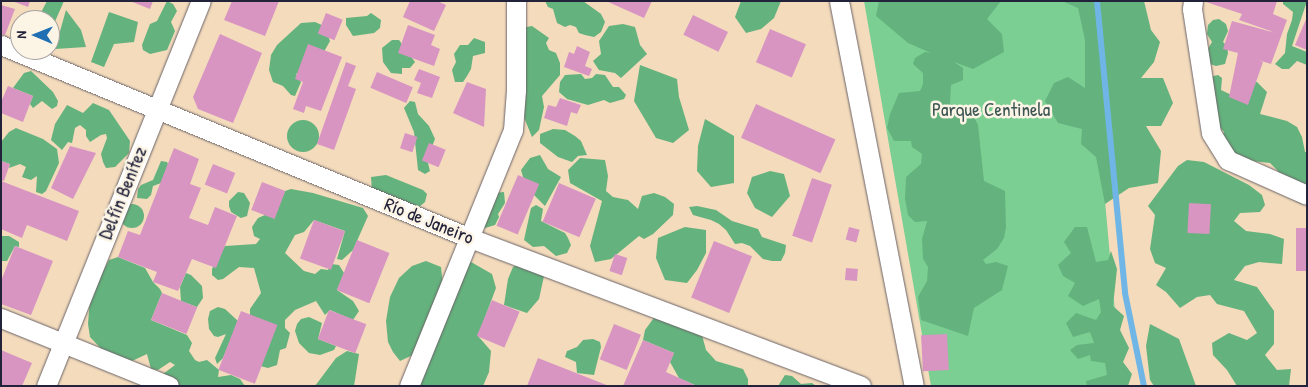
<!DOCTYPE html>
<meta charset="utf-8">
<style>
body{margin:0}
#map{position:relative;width:1308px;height:387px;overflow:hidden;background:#f3dbbc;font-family:"Patrick Hand",sans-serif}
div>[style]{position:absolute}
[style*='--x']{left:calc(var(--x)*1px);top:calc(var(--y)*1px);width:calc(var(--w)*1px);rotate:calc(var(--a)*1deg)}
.green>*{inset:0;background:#7bcf93}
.forest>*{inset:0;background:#64b27d}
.round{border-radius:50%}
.stream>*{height:6px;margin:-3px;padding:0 3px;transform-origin:3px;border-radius:3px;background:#6fb6e6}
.building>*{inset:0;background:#d895c2;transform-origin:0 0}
.roads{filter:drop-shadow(0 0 1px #6b6368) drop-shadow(0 0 1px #6b6368)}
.minor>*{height:19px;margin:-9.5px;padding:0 9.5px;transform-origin:9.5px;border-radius:9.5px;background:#fff}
span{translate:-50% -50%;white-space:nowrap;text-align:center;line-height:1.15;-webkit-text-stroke:5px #fcf5e5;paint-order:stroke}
.park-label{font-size:19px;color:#3d5655}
.street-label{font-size:19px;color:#22223b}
.frame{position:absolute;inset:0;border:2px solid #22223b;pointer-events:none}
.north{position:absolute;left:10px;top:10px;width:50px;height:50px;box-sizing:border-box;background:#fcf5e5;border:1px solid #a5a1a1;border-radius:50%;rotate:271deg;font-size:14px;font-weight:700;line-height:20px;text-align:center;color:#22223b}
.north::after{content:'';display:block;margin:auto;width:18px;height:22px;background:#1f6fb2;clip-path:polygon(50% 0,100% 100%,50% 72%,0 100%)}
</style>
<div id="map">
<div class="green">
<div style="clip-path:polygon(864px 1px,1087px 1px,1118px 345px,1126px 386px,931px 386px)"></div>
</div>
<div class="forest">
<div style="clip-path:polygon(47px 1px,64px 1px,50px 33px,50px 20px,37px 20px)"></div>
<div style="clip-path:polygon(167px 1px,173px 4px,177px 11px,171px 22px,175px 31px,167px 50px,150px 54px,143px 50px,142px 45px,150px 24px,157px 21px)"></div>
<div style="clip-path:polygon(545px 1px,583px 1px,601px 14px,605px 22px,601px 32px,594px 37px,585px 35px,579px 33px,576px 27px,570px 25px,565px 27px,557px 23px,553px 9px,548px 7px)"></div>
<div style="clip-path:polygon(741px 1px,781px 1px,774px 18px,761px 29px,746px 33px,735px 17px)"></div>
<div style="clip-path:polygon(879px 1px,1001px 1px,987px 19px,1002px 34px,1004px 52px,973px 69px,954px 62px,963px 68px,963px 80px,951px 85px,950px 104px,965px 107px,972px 113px,978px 125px,984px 181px,1005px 191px,1006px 227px,1004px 238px,997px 249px,983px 260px,986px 264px,996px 262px,1008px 266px,1002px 290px,974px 308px,968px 336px,921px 320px,918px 297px,927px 281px,928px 267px,923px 259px,922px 239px,927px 221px,915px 222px,908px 215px,905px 199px,906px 177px,921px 164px,922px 154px,912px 147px,911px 141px,894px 141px,887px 128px,890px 114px,899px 93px,920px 91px,923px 84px,923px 73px,913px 64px,915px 58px,925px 52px,931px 53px,908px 43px,876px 16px)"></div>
<div style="clip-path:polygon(1062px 1px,1144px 1px,1151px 30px,1160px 42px,1154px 62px,1141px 78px,1163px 78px,1173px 103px,1161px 126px,1146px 126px,1161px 151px,1158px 183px,1129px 188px,1105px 204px,1096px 157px,1081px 144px,1082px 129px,1058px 123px,1045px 101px,1054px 83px,1068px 77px,1085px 88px,1085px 40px,1078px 8px)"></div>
<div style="clip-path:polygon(1283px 1px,1307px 1px,1292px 46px,1307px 52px,1307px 65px,1297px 61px,1289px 69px,1282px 69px,1275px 64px,1285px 53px,1287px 34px,1292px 20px,1293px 12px,1283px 4px)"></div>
<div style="clip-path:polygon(66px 10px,81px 30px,86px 47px,55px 49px)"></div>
<div style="clip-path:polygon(109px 12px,138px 22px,134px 42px,114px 44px,104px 67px,91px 62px)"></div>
<div style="clip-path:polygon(371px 13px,381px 20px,380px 28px,374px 33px,353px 36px,346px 25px,346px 18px,367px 16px)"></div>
<div style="clip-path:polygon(1219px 19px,1226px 24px,1228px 31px,1223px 42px,1227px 46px,1228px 53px,1225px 64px,1216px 66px,1210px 64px,1205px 54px,1212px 42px,1207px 34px,1208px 25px,1213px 20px)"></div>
<div style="clip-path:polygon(315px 22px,324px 26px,330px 41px,321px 57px,296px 74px,301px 82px,295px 96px,291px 95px,283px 86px,273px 82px,269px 70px,271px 55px,277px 45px,301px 23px)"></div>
<div style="clip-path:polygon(623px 24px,635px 27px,640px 45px,647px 54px,621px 78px,615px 73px,599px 70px,593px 61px,601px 54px,599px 41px,609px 26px)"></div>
<div style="clip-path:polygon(532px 26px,549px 38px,546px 43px,549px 50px,556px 53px,560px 63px,560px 75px,542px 96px,544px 107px,539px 130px,532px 137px,521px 110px,525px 68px,521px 28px)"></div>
<div style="clip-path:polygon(474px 38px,485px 42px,485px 53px,473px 56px,471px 69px,467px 76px,463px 82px,455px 82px,452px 70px,456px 62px,454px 54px,460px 45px,468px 45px)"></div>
<div style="clip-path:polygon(392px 40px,399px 40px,415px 62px,410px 68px,402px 68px,402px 74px,391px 73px,383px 62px,382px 48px)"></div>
<div style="clip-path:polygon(640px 65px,677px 79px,679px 97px,689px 130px,673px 143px,656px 138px,634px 101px)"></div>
<div style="clip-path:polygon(31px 71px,53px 92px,58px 101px,57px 106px,52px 109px,42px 101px,33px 108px,30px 104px,33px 96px,13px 88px,24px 73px)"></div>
<div style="clip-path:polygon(581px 74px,585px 79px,592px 78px,596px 74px,605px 75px,613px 87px,619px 87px,626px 95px,624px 99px,610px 103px,604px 100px,588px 105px,567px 99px,559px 92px,560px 82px,565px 75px)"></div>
<div style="clip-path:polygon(1218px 75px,1222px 78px,1221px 90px,1244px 101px,1253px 82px,1257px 82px,1267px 92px,1260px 114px,1287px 121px,1297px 127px,1302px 137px,1305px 152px,1307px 152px,1307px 205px,1301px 204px,1281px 193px,1278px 171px,1270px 163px,1252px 161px,1218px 145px,1224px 132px,1216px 123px,1209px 77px)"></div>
<div style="clip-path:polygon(410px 101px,415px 102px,418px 114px,429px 126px,435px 139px,427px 159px,430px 171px,425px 174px,418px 170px,414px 132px,404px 108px)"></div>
<div style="clip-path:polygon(93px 103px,109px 110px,130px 141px,129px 153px,115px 167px,106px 168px,103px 162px,101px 154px,107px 138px,106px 134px,101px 135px,90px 142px,86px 136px,86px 130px,80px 125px,75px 128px,72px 143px,68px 142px,62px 150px,51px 140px,55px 124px,67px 105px,83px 113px)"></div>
<div style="clip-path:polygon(705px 119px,734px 136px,734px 183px,711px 187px,697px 171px,698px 146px)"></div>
<div class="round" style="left:287px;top:120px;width:32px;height:32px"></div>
<div style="clip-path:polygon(16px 128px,43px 139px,57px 149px,59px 163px,46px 191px,42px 194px,36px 192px,37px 176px,31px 180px,22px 177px,26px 167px,20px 164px,9px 168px,10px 164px,1px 161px,1px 142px,9px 132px)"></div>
<div style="clip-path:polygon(553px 129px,565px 130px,575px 136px,581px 141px,587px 155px,578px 156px,572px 162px,558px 157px,540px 143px,540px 134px)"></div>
<div style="clip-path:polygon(540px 155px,548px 169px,561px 177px,545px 206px,526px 187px,521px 170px,530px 158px)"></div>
<div style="clip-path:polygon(580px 158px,605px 160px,608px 176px,606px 191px,613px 197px,628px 200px,638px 209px,642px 196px,654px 193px,665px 197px,674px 204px,673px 215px,653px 234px,644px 239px,639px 236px,611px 259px,595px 262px,590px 246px,602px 201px,570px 183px,568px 170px)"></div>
<div style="clip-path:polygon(1187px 160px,1204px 162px,1249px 185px,1262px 195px,1265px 205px,1260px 212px,1240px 213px,1234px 221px,1246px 231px,1270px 234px,1284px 239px,1282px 264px,1259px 262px,1245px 266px,1234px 280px,1257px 287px,1274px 311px,1274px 344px,1265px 355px,1277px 370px,1291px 369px,1289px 386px,1237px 386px,1227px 370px,1213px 355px,1212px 343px,1229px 333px,1247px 340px,1257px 333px,1244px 311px,1217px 304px,1210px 295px,1197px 297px,1180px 308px,1166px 292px,1156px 285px,1166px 268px,1155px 263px,1150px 249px,1155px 215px,1148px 206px,1178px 166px)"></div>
<div style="clip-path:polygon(161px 161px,167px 162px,168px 164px,161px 183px,153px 186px,151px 195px,147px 199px,137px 198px,138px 189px,141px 185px,153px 180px)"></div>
<div style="clip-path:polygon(770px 171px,784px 174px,790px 196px,772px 217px,755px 208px,747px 193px,752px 177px)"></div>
<div style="clip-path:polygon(386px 175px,423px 190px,427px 194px,425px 202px,419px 207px,372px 191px,371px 177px)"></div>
<div style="clip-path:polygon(291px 189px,313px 193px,363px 208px,368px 216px,353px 250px,342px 260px,337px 259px,345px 231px,314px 220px,304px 232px,295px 235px,285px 253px,304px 271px,315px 274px,321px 269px,328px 270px,331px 264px,339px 265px,344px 273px,337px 290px,353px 301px,359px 311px,353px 320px,330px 310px,325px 315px,316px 301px,295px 310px,285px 320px,285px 328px,290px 333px,286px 348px,280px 350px,277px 365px,268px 368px,260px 366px,250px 315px,250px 309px,261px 293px,254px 268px,239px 267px,223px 279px,218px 280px,212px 275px,212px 269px,225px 246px,256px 244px,260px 239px,254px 236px,252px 227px,258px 218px,265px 215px,274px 218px,285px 191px)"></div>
<div style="clip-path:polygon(238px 192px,244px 193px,250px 203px,247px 216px,241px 218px,231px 212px,229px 206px,229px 201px)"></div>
<div style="clip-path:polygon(504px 192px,505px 203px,498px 214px,499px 217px,495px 225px,485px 228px,481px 226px,494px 193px)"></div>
<div class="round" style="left:120px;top:204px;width:24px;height:24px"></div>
<div style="clip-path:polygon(536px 205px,543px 209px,541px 221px,565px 233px,568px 238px,571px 245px,567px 253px,556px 256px,544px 246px,533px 247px,524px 240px,531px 208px)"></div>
<div style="clip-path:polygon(697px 206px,716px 210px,732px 221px,758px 229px,762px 237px,786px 245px,785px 253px,781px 261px,772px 261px,763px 259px,750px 246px,742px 243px,735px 244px,726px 230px,719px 224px,711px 220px,693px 215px,689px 207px)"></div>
<div style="clip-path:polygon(685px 227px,706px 230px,706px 253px,697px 270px,687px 283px,665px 280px,656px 258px,658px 238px)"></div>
<div style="clip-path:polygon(1075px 227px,1087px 227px,1096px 262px,1108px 260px,1111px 251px,1117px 269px,1113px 306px,1124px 316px,1120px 330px,1129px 348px,1123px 362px,1132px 374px,1128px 386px,1087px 386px,1086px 381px,1107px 375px,1105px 363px,1091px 361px,1090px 355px,1078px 359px,1070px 350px,1077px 345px,1094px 343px,1090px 332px,1073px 337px,1066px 323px,1076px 313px,1096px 320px,1101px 312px,1099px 299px,1083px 306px,1068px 296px,1075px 283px,1063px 276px,1058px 265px,1071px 253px,1064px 242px)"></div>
<div style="clip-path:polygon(2px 236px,9px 236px,19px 242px,19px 247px,15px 246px,7px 261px,1px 261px)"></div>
<div style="clip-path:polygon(118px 257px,145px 268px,153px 282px,160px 289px,162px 293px,151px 320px,187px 335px,192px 343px,189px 351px,195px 360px,199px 362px,207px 360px,219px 370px,218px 377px,231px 375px,240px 379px,245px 386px,154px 386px,163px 374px,175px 365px,170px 362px,158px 370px,151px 369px,147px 354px,132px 361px,120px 360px,109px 357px,90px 337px,88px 324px,90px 296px,109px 260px)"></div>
<div style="clip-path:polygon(528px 259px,538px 266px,544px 276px,539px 299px,527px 313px,504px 305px,508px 279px,513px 267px)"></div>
<div style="clip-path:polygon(426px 261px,441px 267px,443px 286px,415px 354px,400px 361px,393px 352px,388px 342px,386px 321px,390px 297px,399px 278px,412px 266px)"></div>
<div style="clip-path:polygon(471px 262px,492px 274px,496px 288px,478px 336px,491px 351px,489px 372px,483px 386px,417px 386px,456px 274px)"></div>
<div style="clip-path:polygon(186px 273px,191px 275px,202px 286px,203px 298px,197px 307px,181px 301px,180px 287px)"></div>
<div style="clip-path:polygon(218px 307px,225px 309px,238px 321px,223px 358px,217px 364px,215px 358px,226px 334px,218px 337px,214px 336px,209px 329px,208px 319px,210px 311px)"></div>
<div style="clip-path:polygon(656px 315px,682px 321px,686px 330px,702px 335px,706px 350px,716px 361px,743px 369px,748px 379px,748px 386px,697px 386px,679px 378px,670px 362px,674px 353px,643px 340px,645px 330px)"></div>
<div style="clip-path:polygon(309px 317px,322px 323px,318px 339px,336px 346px,334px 350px,320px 355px,309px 353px,299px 343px,295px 331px,297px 324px,301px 319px)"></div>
<div style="clip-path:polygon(1150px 324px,1179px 339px,1196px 386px,1154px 386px,1150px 380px,1146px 346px)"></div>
<div style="clip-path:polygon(593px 339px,600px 342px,601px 347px,594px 375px,577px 373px,576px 362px,565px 357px,567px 351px,577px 347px,583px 340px)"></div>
<div style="clip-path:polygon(347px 351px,359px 354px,354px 386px,315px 386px,336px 358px)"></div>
<div style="clip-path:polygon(785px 375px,792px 376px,801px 384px,812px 383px,816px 386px,778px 386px)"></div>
</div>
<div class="stream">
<div style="--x:1097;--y:1;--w:293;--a:84.5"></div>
<div style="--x:1125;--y:293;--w:95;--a:78.5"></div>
</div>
<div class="building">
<div style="clip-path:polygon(12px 1px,30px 1px,28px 7px)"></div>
<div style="clip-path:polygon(130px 1px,153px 1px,150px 9px)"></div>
<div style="clip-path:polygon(232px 1px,279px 1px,265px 36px,224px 20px)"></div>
<div style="clip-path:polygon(410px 1px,437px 1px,446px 5px,434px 31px,403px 17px)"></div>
<div style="clip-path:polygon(606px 1px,652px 1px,644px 18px)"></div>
<div style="clip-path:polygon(1203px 1px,1277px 1px,1273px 14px,1287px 20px,1271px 64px,1258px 60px,1263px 62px,1248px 105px,1229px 97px,1238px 53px,1223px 49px,1232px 21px,1276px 33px,1239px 20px,1242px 14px)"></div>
<div style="clip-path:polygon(1px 5px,15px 9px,5px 35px,1px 34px)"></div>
<div style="left:326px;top:13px;width:18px;height:22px;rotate:22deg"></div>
<div style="left:693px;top:15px;width:39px;height:22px;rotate:26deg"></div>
<div style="clip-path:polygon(1307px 17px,1307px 50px,1295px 45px)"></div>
<div style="clip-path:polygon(408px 25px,435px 35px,431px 45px,440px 49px,434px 66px,398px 53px)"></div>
<div style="left:770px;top:29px;width:39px;height:36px;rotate:23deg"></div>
<div style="clip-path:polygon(220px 34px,262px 53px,233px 123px,198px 109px,193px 97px)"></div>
<div style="clip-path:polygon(308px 44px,342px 57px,321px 111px,306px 106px,304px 113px,293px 109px,303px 82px,295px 79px)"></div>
<div style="clip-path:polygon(577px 46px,590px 52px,585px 66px,592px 69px,589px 76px,564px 67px,569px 52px,574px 54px)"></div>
<div style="clip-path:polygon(346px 62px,356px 66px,348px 86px,356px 89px,334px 150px,317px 144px)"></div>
<div style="clip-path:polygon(419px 69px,440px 77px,432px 98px,417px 93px,421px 83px,414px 80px)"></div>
<div style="left:377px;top:72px;width:39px;height:17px;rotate:23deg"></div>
<div style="clip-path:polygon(467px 82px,486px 89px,484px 127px,453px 113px)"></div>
<div style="clip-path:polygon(8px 86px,33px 96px,23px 122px,1px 113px,1px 102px)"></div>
<div style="clip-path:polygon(560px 98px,581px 105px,577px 114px,571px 112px,567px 126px,544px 118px,548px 105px,556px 107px)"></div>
<div style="left:756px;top:104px;width:87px;height:37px;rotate:24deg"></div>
<div style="left:405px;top:133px;width:13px;height:16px;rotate:18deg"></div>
<div style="left:429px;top:143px;width:18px;height:19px;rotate:22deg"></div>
<div style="clip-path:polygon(70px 146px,96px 153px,73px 199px,51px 188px)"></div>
<div style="clip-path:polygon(174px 148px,199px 159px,190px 184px,201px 188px,189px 218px,208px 225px,215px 207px,237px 216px,216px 268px,192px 259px,178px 291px,153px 282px,157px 272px,118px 257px,128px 231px,140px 235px)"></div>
<div style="clip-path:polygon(1px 161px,10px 164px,4px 181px,1px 180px)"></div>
<div style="left:213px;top:164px;width:24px;height:22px;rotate:22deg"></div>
<div style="left:518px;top:175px;width:23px;height:55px;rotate:23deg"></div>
<div style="left:812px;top:178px;width:21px;height:61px;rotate:19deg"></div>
<div style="clip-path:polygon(1px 181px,79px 211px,67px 241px,27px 225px,22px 238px,1px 229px)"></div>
<div style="left:262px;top:182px;width:25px;height:30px;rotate:21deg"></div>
<div style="left:559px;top:183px;width:40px;height:42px;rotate:23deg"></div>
<div style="left:1189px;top:203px;width:22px;height:30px;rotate:3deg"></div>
<div style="left:314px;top:220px;width:33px;height:41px;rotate:20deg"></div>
<div style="left:849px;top:227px;width:11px;height:13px;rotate:15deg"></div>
<div style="left:1296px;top:228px;width:11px;height:43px"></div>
<div style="left:357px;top:240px;width:35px;height:54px;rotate:22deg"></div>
<div style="left:714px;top:241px;width:41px;height:61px;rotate:22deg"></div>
<div style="clip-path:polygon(15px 246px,53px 261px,31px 315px,1px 304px,1px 281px)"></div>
<div style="left:615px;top:254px;width:13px;height:18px;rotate:18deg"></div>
<div style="left:846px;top:268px;width:12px;height:12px;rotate:5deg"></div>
<div style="left:162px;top:293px;width:38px;height:29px;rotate:22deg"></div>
<div style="left:492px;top:300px;width:30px;height:39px;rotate:23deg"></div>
<div style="left:329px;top:310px;width:40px;height:31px;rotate:21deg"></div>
<div style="left:241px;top:311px;width:39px;height:63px;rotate:21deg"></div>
<div style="left:614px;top:324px;width:29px;height:38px;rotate:22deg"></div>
<div style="left:947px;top:334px;width:36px;height:26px;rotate:87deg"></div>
<div style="clip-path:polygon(643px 340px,674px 353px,666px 372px,697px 386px,623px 386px)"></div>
<div style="clip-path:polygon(1px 350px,32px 363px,22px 386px,1px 386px)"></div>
<div style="clip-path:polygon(538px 358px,609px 386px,527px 386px)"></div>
</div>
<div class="roads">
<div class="minor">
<div style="--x:839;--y:1;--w:392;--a:79"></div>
<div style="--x:1193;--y:1;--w:8;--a:97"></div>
<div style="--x:1192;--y:9;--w:125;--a:81.3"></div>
<div style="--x:1211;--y:133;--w:32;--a:58"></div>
<div style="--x:1228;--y:160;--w:86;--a:23.9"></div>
<div style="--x:1;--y:45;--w:507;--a:22.37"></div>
<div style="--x:470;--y:238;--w:418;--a:20.7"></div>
<div style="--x:1;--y:318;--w:181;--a:22"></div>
<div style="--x:46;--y:386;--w:415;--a:-68.1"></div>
<div style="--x:409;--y:386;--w:276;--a:-67.9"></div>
<div style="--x:513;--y:130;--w:40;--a:-85.7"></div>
<div style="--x:516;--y:90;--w:89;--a:-90"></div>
</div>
</div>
<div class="park-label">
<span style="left:991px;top:110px">Parque Centinela</span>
</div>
<div class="street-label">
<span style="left:123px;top:193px;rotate:-68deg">Delfín Benítez</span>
<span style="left:429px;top:221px;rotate:22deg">Río de Janeiro</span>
</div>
<div class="frame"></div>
<div class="north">N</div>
</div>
